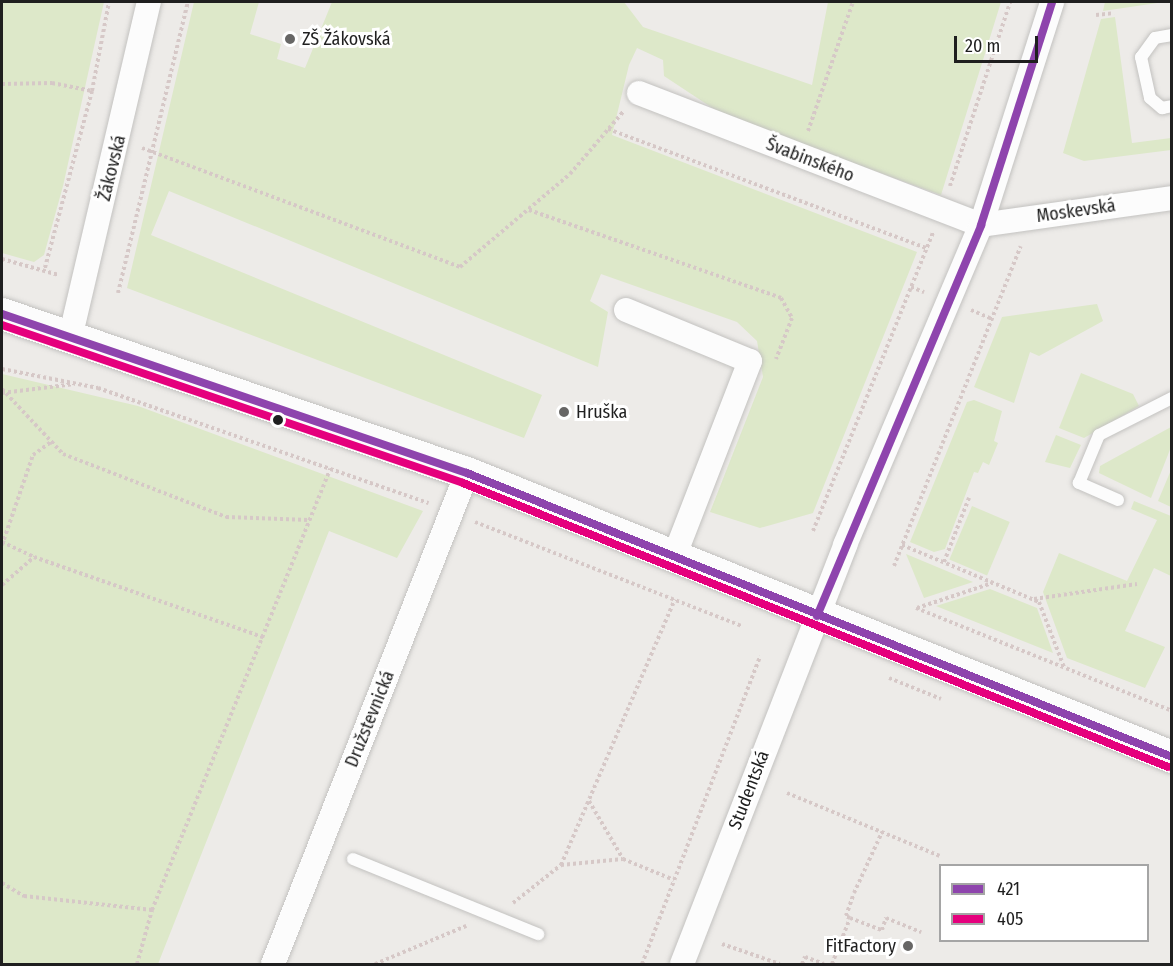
<!DOCTYPE html>
<meta charset="utf-8">
<style>
body{margin:0}
#map{position:relative;width:1173px;height:966px;overflow:hidden;background:#edebe8;font-family:"Fira Sans Condensed",sans-serif}
div>[style]{position:absolute}
[style*='--x']{left:calc(var(--x)*1px);top:calc(var(--y)*1px);width:calc(var(--w)*1px);rotate:calc(var(--a)*1deg)}
.grass>*{inset:0;background:#dde8c9;transform-origin:0 0}
.path>*{height:4px;margin-top:-2px;transform-origin:0;background:repeating-linear-gradient(90deg,#d6c8c7 0 3px,transparent 0 6px)}
.roads{filter:drop-shadow(0 0 2px #c3c2c0) drop-shadow(0 0 2px #c3c2c0)}
.service>*{height:12px;margin:-6px;padding:0 6px;transform-origin:6px;border-radius:6px;background:#fcfcfc}
.minor>*{height:24px;margin:-12px;padding:0 12px;transform-origin:12px;border-radius:12px;background:#fcfcfc}
.tertiary>*{height:32px;margin:-16px;padding:0 16px;transform-origin:16px;border-radius:16px;background:#fcfcfc}
.bus-1>*{height:8px;margin:-4px;padding:0 4px;transform-origin:4px;border-radius:4px;background:#8e44ad}
.bus-2>*{height:8px;margin:-4px;padding:0 4px;transform-origin:4px;border-radius:4px;background:#e5007d}
.dots>*{width:16px;height:16px;translate:-50% -50%;box-sizing:border-box;border:3px solid #fff;border-radius:50%}
span{translate:-50% -50%;white-space:nowrap;text-align:center;line-height:1.15;-webkit-text-stroke:6px #fff;paint-order:stroke}
.poi-label{font-size:18px;color:#1f1f1f}
.left{translate:0 -50%;text-align:left}
.right{translate:-100% -50%;text-align:right}
.street-label{font-size:18px;color:#1f1f1f}
.frame{position:absolute;inset:0;border:3px solid #1f1f1f;pointer-events:none}
.legend{position:absolute;left:939px;top:864px;width:210px;height:78px;box-sizing:border-box;background:#fff;border:2px solid #a5a5a5;margin:0;padding:8px 10px;list-style:none;font-size:18px;color:#1f1f1f}
.legend li{display:flex;align-items:center;gap:12px;height:30px}
.legend b{width:30px;border:2px solid #a5a5a5}
.scale{position:absolute;left:954px;top:36px;width:84px;height:27px;box-sizing:border-box;border:3px solid #1f1f1f;border-top:0;padding-left:8px;font-size:18px;line-height:21px;white-space:nowrap;color:#1f1f1f;-webkit-text-stroke:4px #fff;paint-order:stroke}
</style>
<div id="map">
<div class="grass">
<div style="clip-path:polygon(2px 2px,104px 2px,63px 186px,44px 255px,34px 262px,2px 253px)"></div>
<div style="clip-path:polygon(194px 2px,259px 2px,250px 34px,281px 44px,277px 59px,305px 68px,332px 2px,624px 2px,643px 27px,812px 85px,828px 2px,1001px 2px,941px 195px,726px 117px,664px 76px,663px 60px,637px 48px,629px 65px,612px 135px,917px 252px,813px 513px,760px 528px,710px 512px,763px 377px,757px 341px,737px 322px,601px 274px,590px 301px,608px 312px,598px 367px,169px 191px,151px 235px,542px 395px,524px 438px,127px 288px)"></div>
<div style="clip-path:polygon(1105px 2px,1164px 2px,1103px 11px)"></div>
<div style="clip-path:polygon(1115px 17px,1132px 143px,1171px 138px,1171px 150px,1084px 161px,1063px 153px,1101px 19px)"></div>
<div style="clip-path:polygon(1097px 304px,1103px 321px,1039px 356px,1030px 352px,1014px 403px,974px 387px,1002px 317px)"></div>
<div style="clip-path:polygon(1081px 373px,1133px 394px,1139px 406px,1084px 438px,1059px 428px)"></div>
<div style="clip-path:polygon(2px 374px,138px 406px,423px 511px,397px 558px,329px 531px,158px 964px,2px 964px)"></div>
<div style="clip-path:polygon(974px 400px,1002px 411px,994px 441px,998px 443px,989px 465px,983px 462px,978px 473px,974px 472px,945px 549px,934px 552px,910px 542px,967px 402px)"></div>
<div style="clip-path:polygon(1171px 427px,1171px 447px,1151px 498px,1099px 473px,1100px 466px)"></div>
<div style="clip-path:polygon(1056px 435px,1081px 445px,1070px 468px,1045px 462px)"></div>
<div style="clip-path:polygon(1171px 470px,1171px 507px,1158px 501px)"></div>
<div style="clip-path:polygon(1134px 501px,1171px 516px,1171px 576px,1154px 568px,1125px 631px,1165px 647px,1145px 688px,1067px 658px,1043px 592px,1059px 553px,1127px 581px,1157px 520px,1131px 509px)"></div>
<div style="left:972px;top:506px;width:41px;height:58px;rotate:23deg"></div>
<div style="clip-path:polygon(906px 554px,973px 582px,924px 598px)"></div>
<div style="clip-path:polygon(990px 589px,1037px 608px,1053px 653px,936px 606px)"></div>
</div>
<div class="path">
<div style="--x:1096;--y:15;--w:18;--a:-6"></div>
<div style="--x:2;--y:84;--w:50;--a:-1.1"></div>
<div style="--x:52;--y:83;--w:41;--a:11.3"></div>
<div style="--x:92;--y:91;--w:186;--a:104.9"></div>
<div style="--x:92;--y:91;--w:91;--a:-79.2"></div>
<div style="--x:608;--y:129;--w:340;--a:20.5"></div>
<div style="--x:808;--y:131;--w:137;--a:-70.8"></div>
<div style="--x:142;--y:148;--w:340;--a:20.5"></div>
<div style="--x:460;--y:267;--w:144;--a:-40.2"></div>
<div style="--x:570;--y:174;--w:82;--a:-49.5"></div>
<div style="--x:950;--y:186;--w:194;--a:-71.9"></div>
<div style="--x:529;--y:210;--w:267;--a:19.2"></div>
<div style="--x:781;--y:298;--w:23;--a:61"></div>
<div style="--x:792;--y:318;--w:44;--a:111.3"></div>
<div style="--x:2;--y:259;--w:59;--a:15.7"></div>
<div style="--x:911;--y:287;--w:14;--a:21"></div>
<div style="--x:118;--y:293;--w:299;--a:-76.5"></div>
<div style="--x:971;--y:310;--w:23;--a:23"></div>
<div style="--x:2;--y:369;--w:98;--a:11.2"></div>
<div style="--x:98;--y:388;--w:350;--a:19.2"></div>
<div style="--x:2;--y:389;--w:89;--a:46.8"></div>
<div style="--x:63;--y:454;--w:175;--a:21.1"></div>
<div style="--x:226;--y:517;--w:83;--a:2.1"></div>
<div style="--x:2;--y:393;--w:73;--a:-7.1"></div>
<div style="--x:475;--y:522;--w:287;--a:21.3"></div>
<div style="--x:813;--y:531;--w:322;--a:-68.1"></div>
<div style="--x:2;--y:542;--w:35;--a:25"></div>
<div style="--x:2;--y:545;--w:95;--a:-71"></div>
<div style="--x:33;--y:455;--w:22;--a:-36"></div>
<div style="--x:902;--y:545;--w:148;--a:22.6"></div>
<div style="--x:1039;--y:602;--w:70;--a:69"></div>
<div style="--x:944;--y:562;--w:69;--a:-68.7"></div>
<div style="--x:894;--y:566;--w:344;--a:-68.4"></div>
<div style="--x:2;--y:585;--w:43;--a:-41.2"></div>
<div style="--x:34;--y:557;--w:243;--a:19.3"></div>
<div style="--x:1034;--y:599;--w:104;--a:-8.3"></div>
<div style="--x:916;--y:608;--w:276;--a:21.9"></div>
<div style="--x:917;--y:608;--w:79;--a:-18.4"></div>
<div style="--x:889;--y:678;--w:56;--a:22"></div>
<div style="--x:787;--y:793;--w:165;--a:22.4"></div>
<div style="--x:589;--y:801;--w:67;--a:59.6"></div>
<div style="--x:623;--y:859;--w:55;--a:22.4"></div>
<div style="--x:561;--y:865;--w:62;--a:-5.5"></div>
<div style="--x:2;--y:883;--w:26;--a:31"></div>
<div style="--x:24;--y:896;--w:129;--a:6.2"></div>
<div style="--x:513;--y:903;--w:61;--a:-38.4"></div>
<div style="--x:561;--y:865;--w:289;--a:-66.8"></div>
<div style="--x:850;--y:918;--w:4;--a:-153"></div>
<div style="--x:846;--y:916;--w:24;--a:-71"></div>
<div style="--x:854;--y:893;--w:67;--a:-65.3"></div>
<div style="--x:722;--y:944;--w:61;--a:19"></div>
<div style="--x:137;--y:964;--w:56;--a:-74.5"></div>
<div style="--x:152;--y:910;--w:476;--a:-68"></div>
<div style="--x:375;--y:964;--w:99;--a:-22.7"></div>
<div style="--x:642;--y:964;--w:330;--a:-69"></div>
<div style="--x:802;--y:964;--w:8;--a:-67"></div>
<div style="--x:805;--y:957;--w:20;--a:20"></div>
<div style="--x:832;--y:964;--w:49;--a:-68.6"></div>
<div style="--x:850;--y:918;--w:34;--a:21"></div>
<div style="--x:882;--y:930;--w:13;--a:-72"></div>
<div style="--x:886;--y:918;--w:38;--a:22"></div>
</div>
<div class="roads">
<div class="service">
<div style="--x:1172;--y:35;--w:17;--a:170"></div>
<div style="--x:1155;--y:38;--w:24;--a:126"></div>
<div style="--x:1141;--y:57;--w:42;--a:77.6"></div>
<div style="--x:1150;--y:98;--w:16;--a:40"></div>
<div style="--x:1162;--y:108;--w:10;--a:-11"></div>
<div style="--x:1118;--y:500;--w:43;--a:-156.4"></div>
<div style="--x:1079;--y:483;--w:52;--a:-67.4"></div>
<div style="--x:1099;--y:435;--w:82;--a:-26.9"></div>
<div style="--x:353;--y:859;--w:200;--a:22.1"></div>
</div>
<div class="minor">
<div style="--x:639;--y:93;--w:367;--a:21.1"></div>
<div style="--x:981;--y:225;--w:193;--a:-8"></div>
<div style="--x:626;--y:310;--w:134;--a:22.4"></div>
<div style="--x:750;--y:361;--w:210;--a:111.2"></div>
<div style="--x:71;--y:334;--w:341;--a:-76.8"></div>
<div style="--x:273;--y:964;--w:528;--a:-68.44"></div>
<div style="--x:682;--y:964;--w:450;--a:-68.7"></div>
<div style="--x:845;--y:545;--w:348;--a:-67"></div>
<div style="--x:981;--y:225;--w:234;--a:-72.3"></div>
</div>
<div class="tertiary">
<div style="--x:2;--y:314;--w:491;--a:18.9"></div>
<div style="--x:467;--y:473;--w:760;--a:21.94"></div>
</div>
</div>
<div class="bus-1">
<div style="--x:2;--y:314;--w:491;--a:18.9"></div>
<div style="--x:467;--y:473;--w:760;--a:21.94"></div>
<div style="--x:817;--y:616;--w:424;--a:-67.2"></div>
<div style="--x:981;--y:225;--w:234;--a:-72.3"></div>
</div>
<div class="bus-2">
<div style="--x:2;--y:325;--w:487;--a:18.9"></div>
<div style="--x:463;--y:483;--w:760;--a:21.94"></div>
</div>
<div class="dots">
<div style="left:290px;top:39px;background:#676665"></div>
<div style="left:564px;top:412px;background:#676665"></div>
<div style="left:278px;top:420px;background:#1f1f1f"></div>
<div style="left:908px;top:946px;background:#676665"></div>
</div>
<div class="poi-label">
<span class="left" style="left:302px;top:39px">ZŠ Žákovská</span>
<span class="left" style="left:576px;top:412px">Hruška</span>
<span class="right" style="left:896px;top:946px">FitFactory</span>
</div>
<div class="street-label">
<span style="left:810px;top:160px;rotate:21deg">Švabinského</span>
<span style="left:112px;top:168px;rotate:-76deg">Žákovská</span>
<span style="left:1076px;top:211px;rotate:-8deg">Moskevská</span>
<span style="left:370px;top:719px;rotate:-68deg">Družstevnická</span>
<span style="left:749px;top:790px;rotate:-69deg">Studentská</span>
</div>
<div class="frame"></div>
<ul class="legend">
<li><b style="height:8px;background:#8e44ad"></b>421</li>
<li><b style="height:8px;background:#e5007d"></b>405</li>
</ul>
<div class="scale">20 m</div>
</div>
